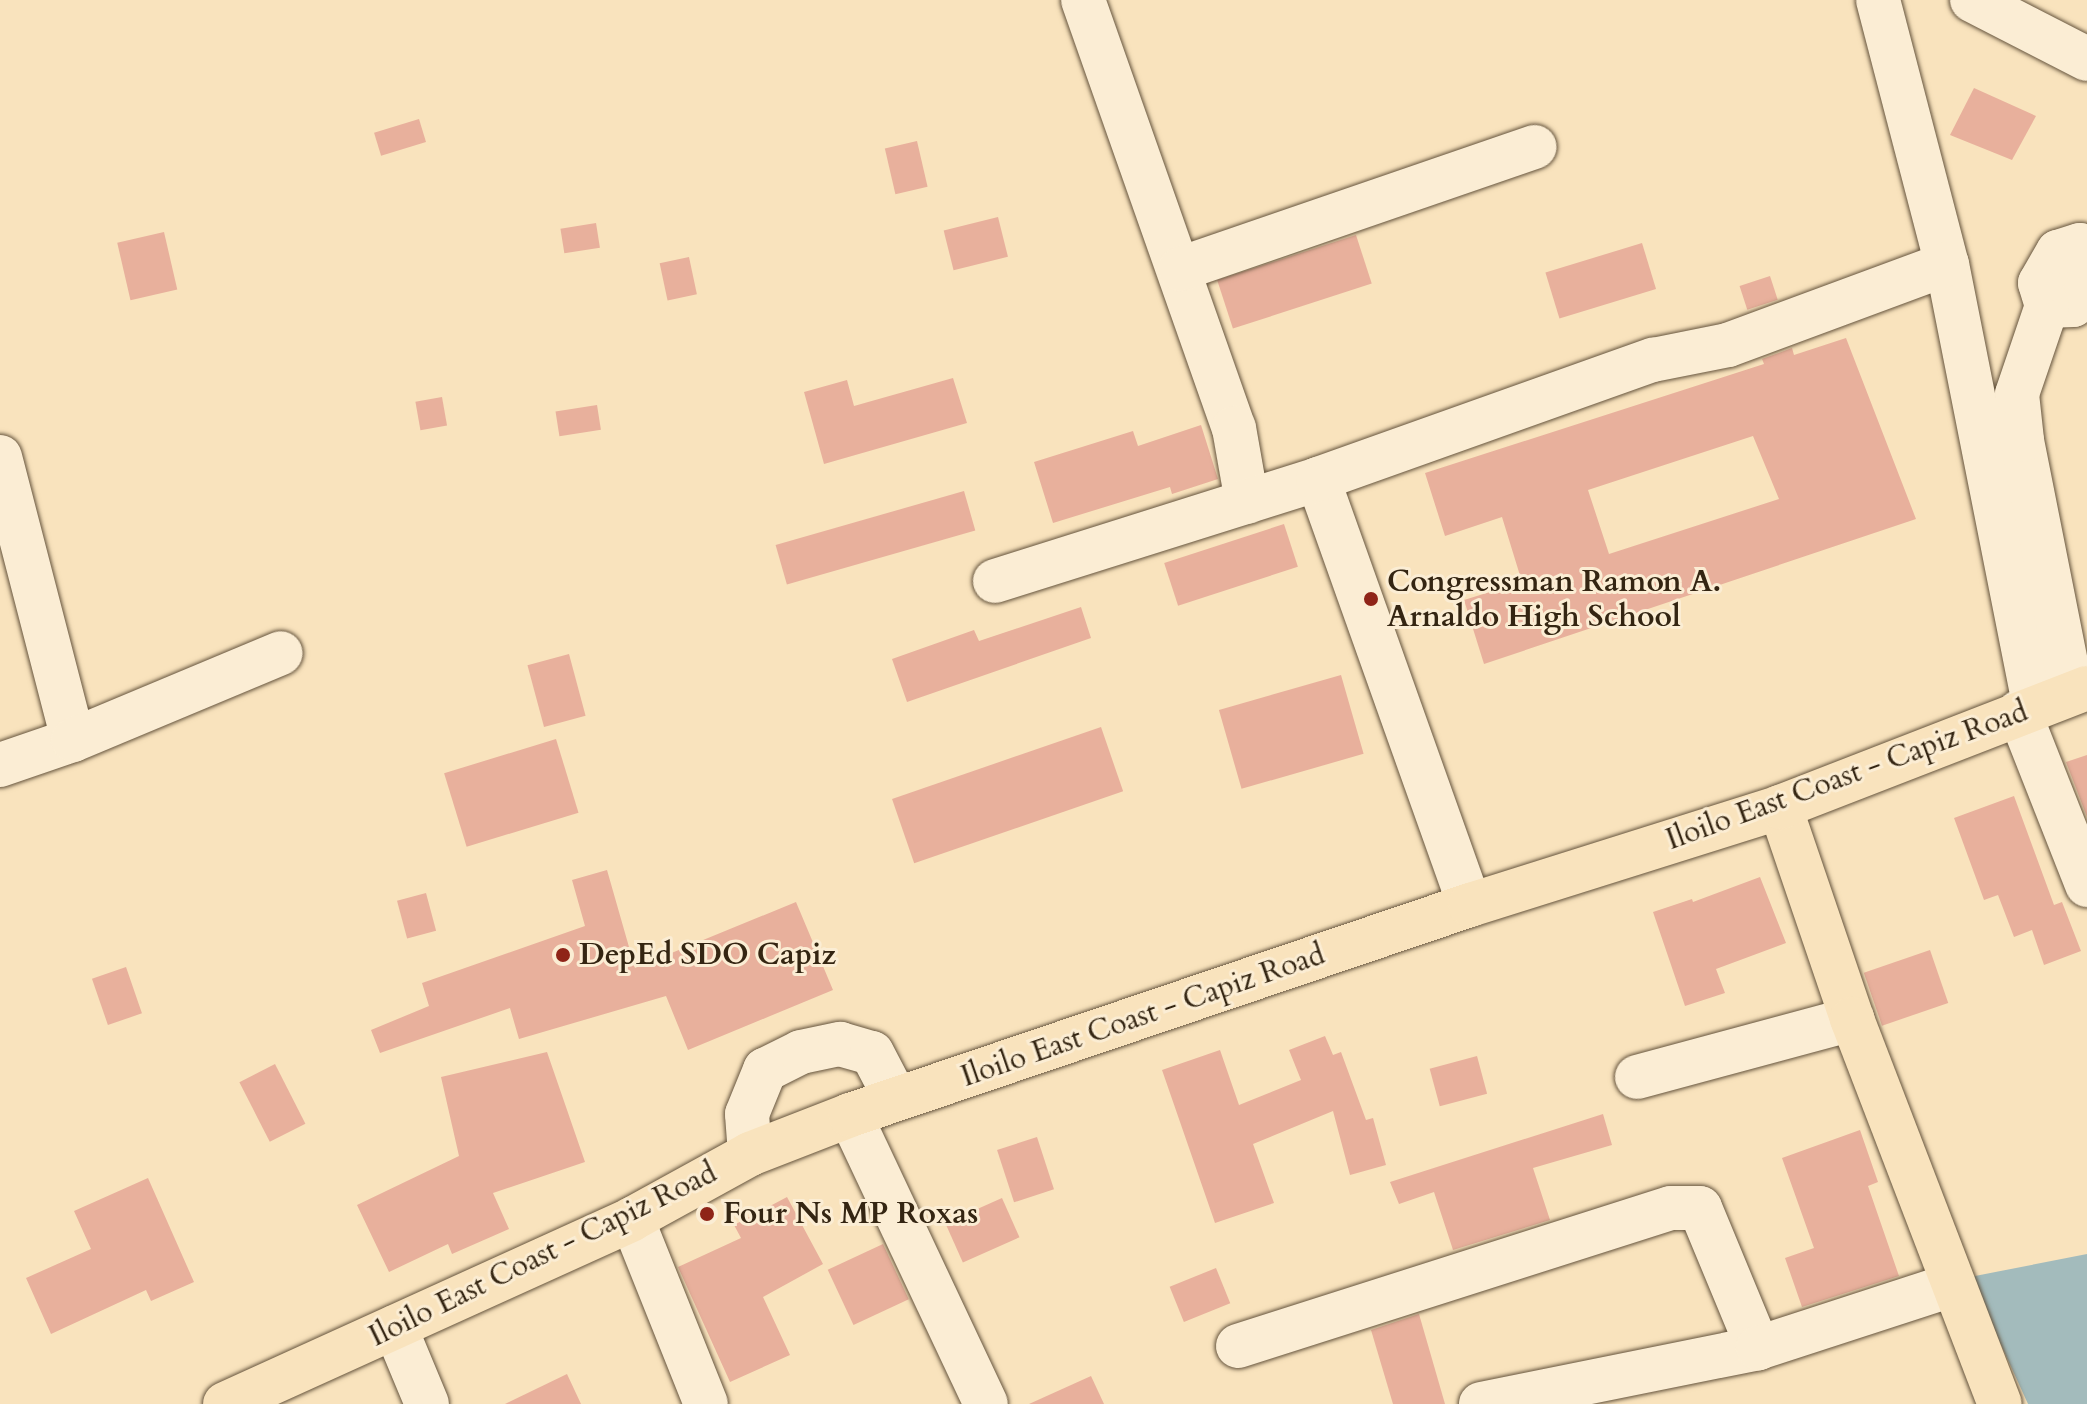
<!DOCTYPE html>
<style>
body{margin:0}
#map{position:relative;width:2087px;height:1404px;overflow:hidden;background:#f9e3bd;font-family:Cardo,serif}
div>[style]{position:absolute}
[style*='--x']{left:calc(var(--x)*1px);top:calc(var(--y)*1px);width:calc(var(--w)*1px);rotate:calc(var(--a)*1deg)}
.water>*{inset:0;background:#a3bbbc}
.building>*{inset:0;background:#e8b09c;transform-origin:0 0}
.roads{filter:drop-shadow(0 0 2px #65543d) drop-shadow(0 0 2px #65543d)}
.minor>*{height:44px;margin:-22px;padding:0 22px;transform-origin:22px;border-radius:22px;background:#fbedd4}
.major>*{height:44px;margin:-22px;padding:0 22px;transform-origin:22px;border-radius:22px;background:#f9e3bd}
.dots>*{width:22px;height:22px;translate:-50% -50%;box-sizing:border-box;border:4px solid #fbedd4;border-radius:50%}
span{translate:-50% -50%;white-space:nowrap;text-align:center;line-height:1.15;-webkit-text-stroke:6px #fbedd4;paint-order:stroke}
.poi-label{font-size:30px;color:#342512;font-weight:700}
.left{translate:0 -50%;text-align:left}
.street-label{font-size:30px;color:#342512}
</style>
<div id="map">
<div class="water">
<div style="clip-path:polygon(2087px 1254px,2087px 1404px,2028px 1404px,1970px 1277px)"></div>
</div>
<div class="building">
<div style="clip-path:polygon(1974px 88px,2036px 116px,2012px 160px,1950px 135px)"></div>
<div style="left:419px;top:119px;width:24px;height:47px;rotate:73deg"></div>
<div style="left:917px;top:141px;width:47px;height:33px;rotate:77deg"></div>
<div style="left:998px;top:217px;width:41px;height:56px;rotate:76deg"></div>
<div style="left:596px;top:223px;width:25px;height:36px;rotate:81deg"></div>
<div style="left:164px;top:232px;width:59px;height:48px;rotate:77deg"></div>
<div style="left:1356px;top:235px;width:51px;height:146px;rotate:72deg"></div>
<div style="left:1642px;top:243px;width:48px;height:101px;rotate:73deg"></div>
<div style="left:689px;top:257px;width:38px;height:30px;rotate:78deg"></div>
<div style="left:1770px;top:276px;width:25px;height:32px;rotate:72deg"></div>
<div style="clip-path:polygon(evenodd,1846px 338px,1916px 519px,1484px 664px,1464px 600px,1522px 582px,1502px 517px,1445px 536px,1425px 473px,1764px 364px,1762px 359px,1792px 348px,1794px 355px,1846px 338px,1753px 436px,1779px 499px,1609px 554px,1588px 490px,1753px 436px)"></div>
<div style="clip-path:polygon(953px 378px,967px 423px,824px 464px,804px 392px,847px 380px,854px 406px)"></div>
<div style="left:442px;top:397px;width:29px;height:27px;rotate:80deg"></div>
<div style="left:597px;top:405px;width:25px;height:42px;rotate:81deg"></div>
<div style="clip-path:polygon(1201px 425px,1218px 479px,1172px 494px,1170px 487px,1053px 523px,1034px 462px,1133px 431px,1138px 446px)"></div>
<div style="left:964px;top:491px;width:41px;height:196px;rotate:74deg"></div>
<div style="left:1284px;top:524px;width:45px;height:126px;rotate:72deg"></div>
<div style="clip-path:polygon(1081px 607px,1091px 638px,907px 702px,892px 659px,974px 630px,979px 641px)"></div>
<div style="left:569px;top:654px;width:64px;height:43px;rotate:75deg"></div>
<div style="left:1341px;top:675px;width:82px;height:127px;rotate:74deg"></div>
<div style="left:1101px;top:727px;width:68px;height:221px;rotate:71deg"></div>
<div style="left:556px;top:739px;width:77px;height:117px;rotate:73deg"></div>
<div style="clip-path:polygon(2087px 755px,2087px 817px,2066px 762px)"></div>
<div style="clip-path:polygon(2014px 796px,2054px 905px,2062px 902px,2081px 951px,2044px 965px,2032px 930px,2014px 937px,1998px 895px,1984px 900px,1954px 818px)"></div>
<div style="clip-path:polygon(607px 870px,635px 968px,796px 902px,833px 990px,688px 1050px,666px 996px,519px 1039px,510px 1008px,380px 1053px,371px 1030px,429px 1006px,422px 983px,585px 926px,572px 880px)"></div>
<div style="clip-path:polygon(1760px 877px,1786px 943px,1716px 969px,1725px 993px,1685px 1006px,1653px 912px,1692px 899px,1693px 902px)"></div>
<div style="left:426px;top:893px;width:39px;height:30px;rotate:75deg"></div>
<div style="left:1930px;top:950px;width:56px;height:70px;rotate:71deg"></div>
<div style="left:126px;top:967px;width:49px;height:36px;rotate:71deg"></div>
<div style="clip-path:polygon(1325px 1036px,1333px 1055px,1341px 1052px,1366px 1120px,1373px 1118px,1386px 1165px,1350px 1175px,1333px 1111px,1253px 1144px,1274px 1203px,1215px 1223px,1162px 1070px,1220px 1050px,1239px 1105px,1301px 1080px,1289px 1050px)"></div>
<div style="clip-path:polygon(547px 1052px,585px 1162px,493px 1193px,509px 1229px,452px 1254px,448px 1244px,389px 1272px,357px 1205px,459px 1156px,441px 1077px)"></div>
<div style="left:1477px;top:1056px;width:39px;height:49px;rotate:75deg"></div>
<div style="left:275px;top:1064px;width:67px;height:40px;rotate:63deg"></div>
<div style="clip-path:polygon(1603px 1114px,1612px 1145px,1533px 1168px,1550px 1220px,1453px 1250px,1434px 1192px,1399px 1204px,1390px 1182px)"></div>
<div style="clip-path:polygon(1860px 1130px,1878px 1182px,1868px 1186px,1899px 1276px,1802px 1307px,1785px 1258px,1814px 1248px,1782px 1158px)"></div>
<div style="left:1037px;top:1137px;width:55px;height:42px;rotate:72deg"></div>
<div style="clip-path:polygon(148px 1178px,194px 1282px,151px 1301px,146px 1290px,51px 1334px,26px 1278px,91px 1249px,74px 1211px)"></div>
<div style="clip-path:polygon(787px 1197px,823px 1264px,763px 1297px,790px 1355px,730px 1382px,678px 1267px,741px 1238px,734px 1225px)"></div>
<div style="left:1002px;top:1198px;width:43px;height:62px;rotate:66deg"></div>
<div style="left:883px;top:1244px;width:61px;height:61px;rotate:65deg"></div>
<div style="left:1216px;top:1268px;width:38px;height:50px;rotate:68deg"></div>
<div style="clip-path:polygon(1419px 1314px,1445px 1404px,1393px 1404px,1371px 1330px)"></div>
<div style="clip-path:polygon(567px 1374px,581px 1404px,505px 1404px)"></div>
<div style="clip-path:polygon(1091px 1376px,1104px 1404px,1029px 1404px)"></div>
</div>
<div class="roads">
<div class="minor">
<div style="--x:1083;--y:0;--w:454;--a:70.6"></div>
<div style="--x:1234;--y:428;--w:75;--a:80"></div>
<div style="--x:1878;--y:0;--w:273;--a:75.4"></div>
<div style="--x:1947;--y:264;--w:452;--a:78.8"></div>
<div style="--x:1972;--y:0;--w:129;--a:27.2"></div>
<div style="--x:1180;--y:269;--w:375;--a:-19"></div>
<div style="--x:2047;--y:306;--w:26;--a:-2"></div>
<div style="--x:2073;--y:305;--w:33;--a:-65"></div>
<div style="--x:0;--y:457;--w:292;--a:75.5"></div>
<div style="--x:1318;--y:479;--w:452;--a:70.4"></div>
<div style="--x:995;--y:581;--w:339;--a:-17.5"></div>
<div style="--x:1318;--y:479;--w:356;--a:-19.6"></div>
<div style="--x:1653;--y:360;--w:76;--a:-11.3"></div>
<div style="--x:1728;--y:345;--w:233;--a:-20.3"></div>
<div style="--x:2072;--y:693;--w:258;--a:-101.2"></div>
<div style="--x:2022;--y:440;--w:46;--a:-96.2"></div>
<div style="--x:2017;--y:394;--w:93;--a:-71.2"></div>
<div style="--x:2047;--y:306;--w:24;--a:-107"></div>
<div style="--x:2040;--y:283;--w:36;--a:-60"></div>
<div style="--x:2058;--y:252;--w:23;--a:-18"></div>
<div style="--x:2080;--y:245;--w:14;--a:60"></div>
<div style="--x:2019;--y:712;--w:186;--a:68.5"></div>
<div style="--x:0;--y:765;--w:77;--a:-18.9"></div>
<div style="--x:73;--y:740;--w:225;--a:-22.7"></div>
<div style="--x:1637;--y:1077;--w:223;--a:-15.1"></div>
<div style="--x:850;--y:1115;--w:319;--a:64.8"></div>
<div style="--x:750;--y:1154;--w:40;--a:-94.3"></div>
<div style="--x:747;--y:1114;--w:48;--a:-67.8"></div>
<div style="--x:765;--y:1070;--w:40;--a:-26.6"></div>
<div style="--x:801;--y:1052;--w:40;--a:-12"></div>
<div style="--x:840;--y:1044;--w:33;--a:16"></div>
<div style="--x:872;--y:1053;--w:52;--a:62.4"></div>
<div style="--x:632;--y:1219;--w:199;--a:68.2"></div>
<div style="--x:395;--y:1327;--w:83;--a:67.4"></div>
<div style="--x:1238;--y:1346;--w:454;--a:-17.7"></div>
<div style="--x:1671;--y:1208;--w:29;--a:0"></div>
<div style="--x:1700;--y:1208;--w:152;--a:67.5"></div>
<div style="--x:1481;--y:1404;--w:283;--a:-11.4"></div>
<div style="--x:1758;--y:1348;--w:204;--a:-18"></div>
</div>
<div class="major">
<div style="--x:1780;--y:807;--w:224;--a:71.2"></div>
<div style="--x:1852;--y:1019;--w:412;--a:69"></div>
<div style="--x:225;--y:1404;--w:447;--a:-24.4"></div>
<div style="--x:632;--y:1219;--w:135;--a:-28.8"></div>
<div style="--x:750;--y:1154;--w:107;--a:-21.3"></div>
<div style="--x:850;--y:1115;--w:655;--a:-18.71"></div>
<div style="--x:1470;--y:905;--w:325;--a:-17.5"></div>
<div style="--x:1780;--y:807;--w:329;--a:-21.2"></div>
</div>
</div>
<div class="dots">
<div style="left:1371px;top:599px;background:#8f2418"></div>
<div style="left:563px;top:955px;background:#8f2418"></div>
<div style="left:707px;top:1214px;background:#8f2418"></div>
</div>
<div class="poi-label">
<span class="left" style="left:1387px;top:599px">Congressman Ramon A.<br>Arnaldo High School</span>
<span class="left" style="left:579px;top:955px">DepEd SDO Capiz</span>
<span class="left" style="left:723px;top:1214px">Four Ns MP Roxas</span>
</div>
<div class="street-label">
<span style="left:1847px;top:776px;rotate:-20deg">Iloilo East Coast - Capiz Road</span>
<span style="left:1143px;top:1016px;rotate:-19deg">Iloilo East Coast - Capiz Road</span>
<span style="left:543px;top:1255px;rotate:-26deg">Iloilo East Coast - Capiz Road</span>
</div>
</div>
